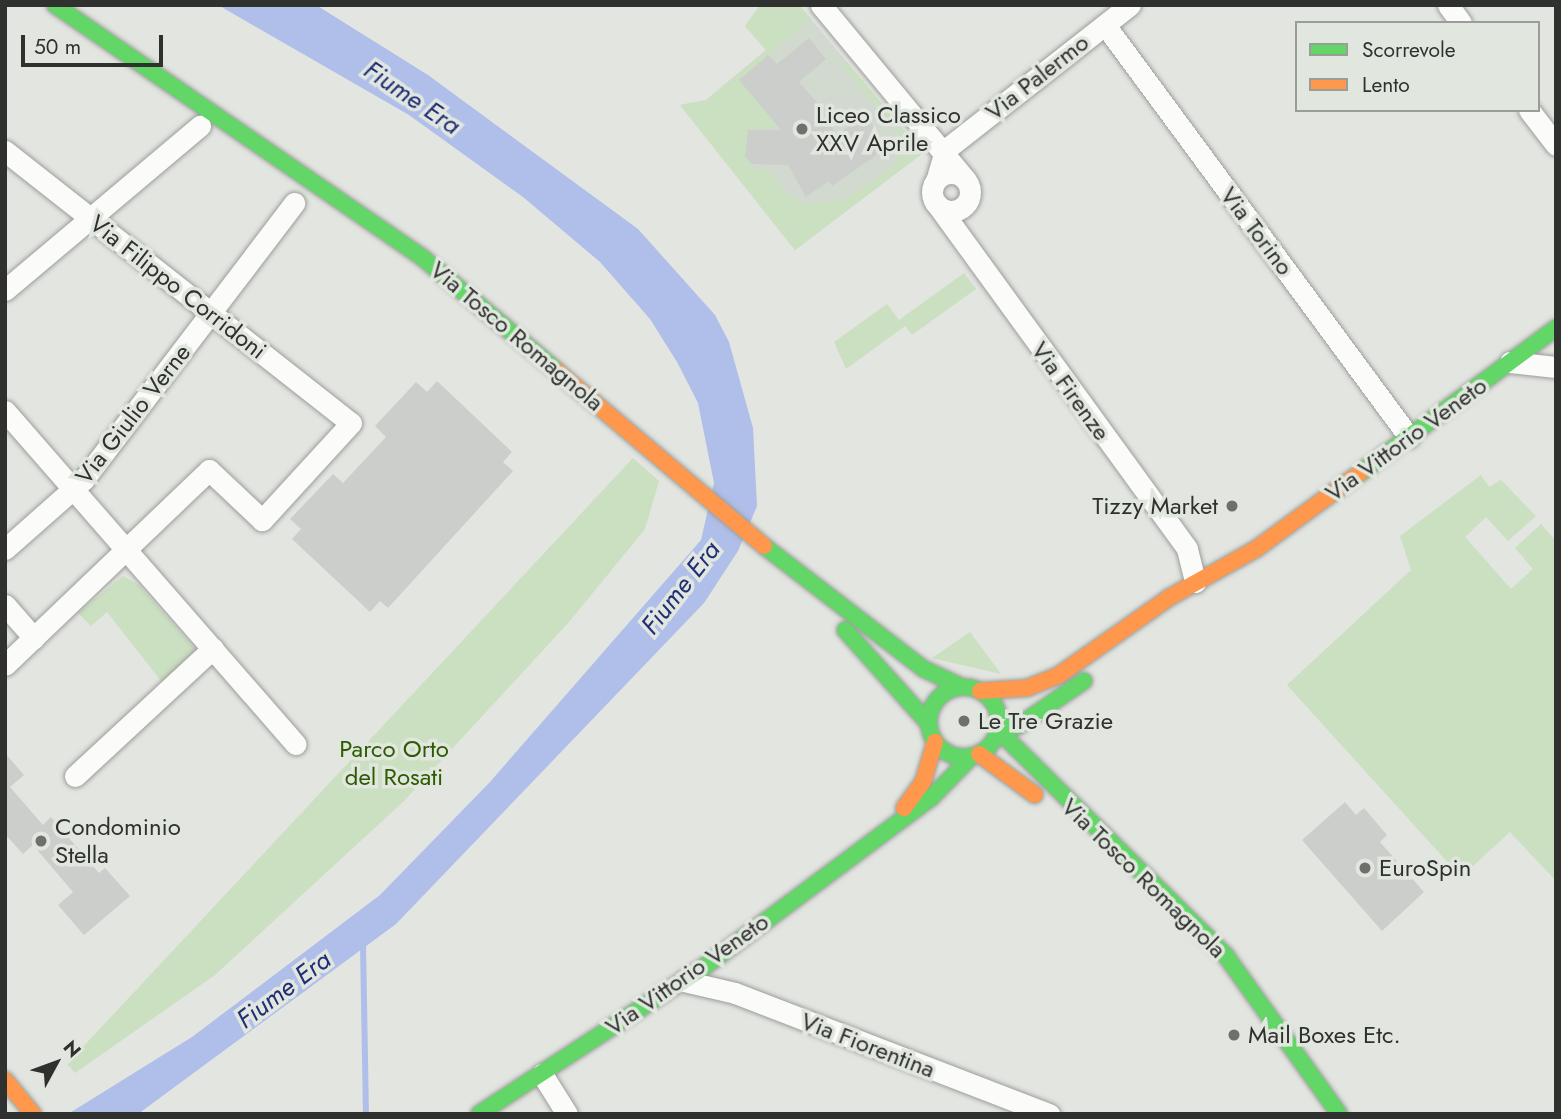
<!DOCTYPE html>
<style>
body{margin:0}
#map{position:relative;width:1561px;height:1119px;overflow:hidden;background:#e2e5e0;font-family:Jost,sans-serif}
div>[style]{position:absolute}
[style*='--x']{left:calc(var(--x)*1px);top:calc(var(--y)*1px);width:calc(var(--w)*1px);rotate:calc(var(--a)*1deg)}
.built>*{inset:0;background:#d2d9cf}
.green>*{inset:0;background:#cbdfc1}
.water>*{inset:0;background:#b0beea}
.stream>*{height:6px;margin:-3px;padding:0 3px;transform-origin:3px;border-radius:3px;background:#b0beea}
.building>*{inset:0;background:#cccecb}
.roads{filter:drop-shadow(0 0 2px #9c9e9b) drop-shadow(0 0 2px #9c9e9b)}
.street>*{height:21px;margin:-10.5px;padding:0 10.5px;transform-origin:10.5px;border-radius:10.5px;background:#fbfbfa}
.street>.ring{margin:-10.5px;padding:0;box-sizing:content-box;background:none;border:21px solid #fbfbfa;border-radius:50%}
.fast>*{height:16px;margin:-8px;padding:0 8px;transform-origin:8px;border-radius:8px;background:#63d668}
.fast>.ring{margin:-8px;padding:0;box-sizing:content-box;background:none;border:16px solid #63d668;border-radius:50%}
.slow>*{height:16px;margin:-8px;padding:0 8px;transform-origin:8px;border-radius:8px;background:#ff974d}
.dots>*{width:19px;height:19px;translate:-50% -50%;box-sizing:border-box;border:4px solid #e1e6df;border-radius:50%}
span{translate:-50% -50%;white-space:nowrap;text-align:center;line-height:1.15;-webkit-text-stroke:7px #e1e6df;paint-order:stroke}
.street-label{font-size:24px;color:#2f312e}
.poi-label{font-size:24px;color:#2f312e}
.left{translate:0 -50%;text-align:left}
.right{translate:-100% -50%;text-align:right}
.park-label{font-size:24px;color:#2d5c00}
.water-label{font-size:26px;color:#212e76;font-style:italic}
.frame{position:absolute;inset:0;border:7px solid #2f312e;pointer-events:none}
.legend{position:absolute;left:1295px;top:21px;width:245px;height:91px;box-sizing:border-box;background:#e1e6df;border:2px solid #9a9e98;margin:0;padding:9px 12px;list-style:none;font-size:21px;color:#2f312e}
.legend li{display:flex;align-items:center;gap:14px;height:35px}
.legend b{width:35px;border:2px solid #9a9e98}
.north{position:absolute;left:21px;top:1028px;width:70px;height:70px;-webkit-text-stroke:5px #e1e6df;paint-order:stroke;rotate:49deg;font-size:19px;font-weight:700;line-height:28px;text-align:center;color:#2f312e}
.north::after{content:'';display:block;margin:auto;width:24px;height:32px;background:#2f312e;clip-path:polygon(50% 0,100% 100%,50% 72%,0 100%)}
.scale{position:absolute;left:21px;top:35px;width:142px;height:32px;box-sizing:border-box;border:4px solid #2f312e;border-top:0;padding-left:9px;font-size:21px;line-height:24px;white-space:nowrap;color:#2f312e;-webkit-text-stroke:5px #e1e6df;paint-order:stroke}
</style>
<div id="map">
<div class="built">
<div style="clip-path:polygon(760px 5px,799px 5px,923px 153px,795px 250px,680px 105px,706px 100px,766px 50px,745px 26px)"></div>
</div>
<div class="green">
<div style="clip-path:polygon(760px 5px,799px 5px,811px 19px,739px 79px,778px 127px,748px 130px,745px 156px,755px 169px,768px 169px,785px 193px,806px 205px,846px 199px,894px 166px,902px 150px,901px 135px,842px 66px,847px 62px,923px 153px,795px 250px,680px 105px,706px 100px,766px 50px,745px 26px)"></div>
<div style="clip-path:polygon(964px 273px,976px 289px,912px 335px,905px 326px,846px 369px,834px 342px,887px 304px,899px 320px)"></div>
<div style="clip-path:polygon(633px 458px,659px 481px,645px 529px,569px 622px,404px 801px,215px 975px,75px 1073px,67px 1064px)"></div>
<div style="clip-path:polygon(1481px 475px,1489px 487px,1501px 480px,1536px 516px,1508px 541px,1486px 517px,1465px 537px,1511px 589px,1533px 569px,1515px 548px,1541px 524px,1556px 541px,1556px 881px,1510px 832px,1461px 877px,1287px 685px,1411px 570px,1400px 536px)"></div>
<div style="clip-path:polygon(123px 576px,139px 585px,196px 650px,162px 682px,107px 612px,91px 626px,78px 613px)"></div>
<div style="clip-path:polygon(970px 632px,1001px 674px,932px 658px)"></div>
</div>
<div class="water">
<div style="clip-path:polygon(218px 5px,316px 5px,428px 75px,638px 229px,715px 315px,729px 342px,753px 428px,757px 506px,738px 551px,704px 603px,396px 924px,138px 1114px,68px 1114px,192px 1037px,380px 895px,490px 782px,701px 540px,714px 483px,698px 403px,677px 362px,650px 319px,600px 262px,523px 197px,409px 115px)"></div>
</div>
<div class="stream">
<div style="--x:363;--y:944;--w:170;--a:89"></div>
</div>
<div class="building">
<div style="clip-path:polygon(809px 38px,826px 59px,799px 82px,819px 105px,815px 109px,838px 135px,856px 120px,870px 120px,884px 150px,832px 186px,829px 181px,806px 197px,788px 165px,751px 164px,745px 156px,748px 130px,781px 130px,739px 80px,768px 55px,777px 64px)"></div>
<div style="clip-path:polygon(437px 381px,512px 452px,503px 462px,513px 471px,388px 608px,380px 601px,370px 612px,292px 539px,301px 529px,290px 519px,333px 474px,343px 483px,386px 437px,375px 426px,416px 382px,427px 392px)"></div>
<div style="clip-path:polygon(5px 753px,24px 775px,10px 787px,43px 825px,51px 817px,99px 873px,105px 868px,130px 896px,84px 935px,58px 905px,73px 892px,33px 845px,23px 854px,5px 834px)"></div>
<div style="clip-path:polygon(1345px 802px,1356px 815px,1364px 808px,1387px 835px,1380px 842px,1424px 892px,1382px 931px,1302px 840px)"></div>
</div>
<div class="roads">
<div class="street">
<div style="--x:821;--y:5;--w:227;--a:50.4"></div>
<div style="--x:1448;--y:5;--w:22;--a:54"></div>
<div style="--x:1105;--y:25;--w:512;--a:53.58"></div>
<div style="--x:1529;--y:110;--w:44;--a:52.4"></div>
<div style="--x:5;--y:151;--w:440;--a:38.2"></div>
<div style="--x:351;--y:423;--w:132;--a:132.5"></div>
<div style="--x:262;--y:520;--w:73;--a:-136.7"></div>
<div style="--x:209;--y:470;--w:282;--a:136.3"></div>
<div class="ring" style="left:932px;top:173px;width:17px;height:17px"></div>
<div style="--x:937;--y:178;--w:29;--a:-74"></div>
<div style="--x:945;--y:150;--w:235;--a:-38.1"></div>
<div style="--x:936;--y:203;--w:427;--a:54"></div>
<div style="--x:1187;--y:549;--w:34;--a:76"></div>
<div style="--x:5;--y:290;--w:255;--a:-40.1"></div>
<div style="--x:1510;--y:362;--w:46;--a:6.2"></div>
<div style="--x:5;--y:411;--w:442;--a:48.9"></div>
<div style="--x:5;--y:549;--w:106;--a:-41.5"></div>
<div style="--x:84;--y:479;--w:347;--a:-52.7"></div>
<div style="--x:5;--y:605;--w:44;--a:48.7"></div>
<div style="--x:75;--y:776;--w:188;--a:-42.8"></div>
<div style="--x:684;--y:981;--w:52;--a:13.2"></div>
<div style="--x:735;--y:993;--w:337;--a:21.1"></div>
<div style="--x:542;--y:1074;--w:47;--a:58"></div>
</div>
<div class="fast">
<div style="--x:55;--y:5;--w:447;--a:34.5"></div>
<div style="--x:423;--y:258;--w:175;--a:40.1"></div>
<div style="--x:1360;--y:473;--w:244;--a:-36.5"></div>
<div style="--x:764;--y:546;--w:202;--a:37.6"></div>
<div style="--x:924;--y:669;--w:42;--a:25.3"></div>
<div style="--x:845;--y:630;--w:126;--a:48.2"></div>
<div class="ring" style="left:929px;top:687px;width:54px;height:54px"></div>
<div style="--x:999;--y:729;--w:19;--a:-9"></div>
<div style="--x:1018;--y:726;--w:80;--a:-34.3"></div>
<div style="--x:998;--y:730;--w:321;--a:44.7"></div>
<div style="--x:1226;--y:956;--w:194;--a:54.4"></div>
<div style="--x:479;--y:1114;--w:269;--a:-33.2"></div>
<div style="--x:704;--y:967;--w:283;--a:-36.7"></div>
<div style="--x:931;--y:798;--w:59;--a:-45.7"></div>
</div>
<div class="slow">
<div style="--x:557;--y:371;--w:271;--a:40.2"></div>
<div style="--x:980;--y:691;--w:47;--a:-3.7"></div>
<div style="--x:1027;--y:688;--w:35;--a:-22"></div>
<div style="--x:1059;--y:675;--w:136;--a:-35.1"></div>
<div style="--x:1170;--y:597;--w:98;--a:-29.2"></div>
<div style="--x:1256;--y:549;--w:129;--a:-36.2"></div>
<div style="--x:979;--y:754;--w:69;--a:36.2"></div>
<div style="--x:904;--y:808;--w:32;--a:-54"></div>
<div style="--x:923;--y:782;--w:42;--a:-73.3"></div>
<div style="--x:5;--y:1080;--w:44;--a:50.5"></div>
</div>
</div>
<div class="dots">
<div style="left:802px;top:129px;background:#6e706c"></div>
<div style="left:1232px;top:506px;background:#6e706c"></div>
<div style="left:964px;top:721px;background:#6e706c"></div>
<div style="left:41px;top:841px;background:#6e706c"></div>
<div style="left:1365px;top:868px;background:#6e706c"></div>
<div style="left:1234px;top:1035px;background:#6e706c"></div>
</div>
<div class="street-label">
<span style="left:1037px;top:77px;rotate:-38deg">Via Palermo</span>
<span style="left:1257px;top:231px;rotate:53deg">Via Torino</span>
<span style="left:178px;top:287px;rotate:38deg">Via Filippo Corridoni</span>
<span style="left:517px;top:336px;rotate:40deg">Via Tosco Romagnola</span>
<span style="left:1071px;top:391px;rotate:54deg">Via Firenze</span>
<span style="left:133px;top:414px;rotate:-52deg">Via Giulio Verne</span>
<span style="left:1406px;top:439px;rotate:-36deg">Via Vittorio Veneto</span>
<span style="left:1144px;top:878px;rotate:44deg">Via Tosco Romagnola</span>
<span style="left:687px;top:974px;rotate:-35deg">Via Vittorio Veneto</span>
<span style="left:868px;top:1045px;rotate:21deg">Via Fiorentina</span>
</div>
<div class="poi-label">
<span class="left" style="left:816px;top:129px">Liceo Classico<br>XXV Aprile</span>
<span class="right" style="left:1218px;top:506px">Tizzy Market</span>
<span class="left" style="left:978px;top:721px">Le Tre Grazie</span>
<span class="left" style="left:55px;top:841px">Condominio<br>Stella</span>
<span class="left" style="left:1379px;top:868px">EuroSpin</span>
<span class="left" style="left:1248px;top:1035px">Mail Boxes Etc.</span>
</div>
<div class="park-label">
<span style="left:394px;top:763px">Parco Orto<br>del Rosati</span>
</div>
<div class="water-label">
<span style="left:412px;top:98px;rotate:34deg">Fiume Era</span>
<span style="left:681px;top:588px;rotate:-52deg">Fiume Era</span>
<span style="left:284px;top:990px;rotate:-37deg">Fiume Era</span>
</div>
<div class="frame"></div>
<ul class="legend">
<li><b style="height:9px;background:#63d668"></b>Scorrevole</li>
<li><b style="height:9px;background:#ff974d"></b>Lento</li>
</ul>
<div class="north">N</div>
<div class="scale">50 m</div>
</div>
